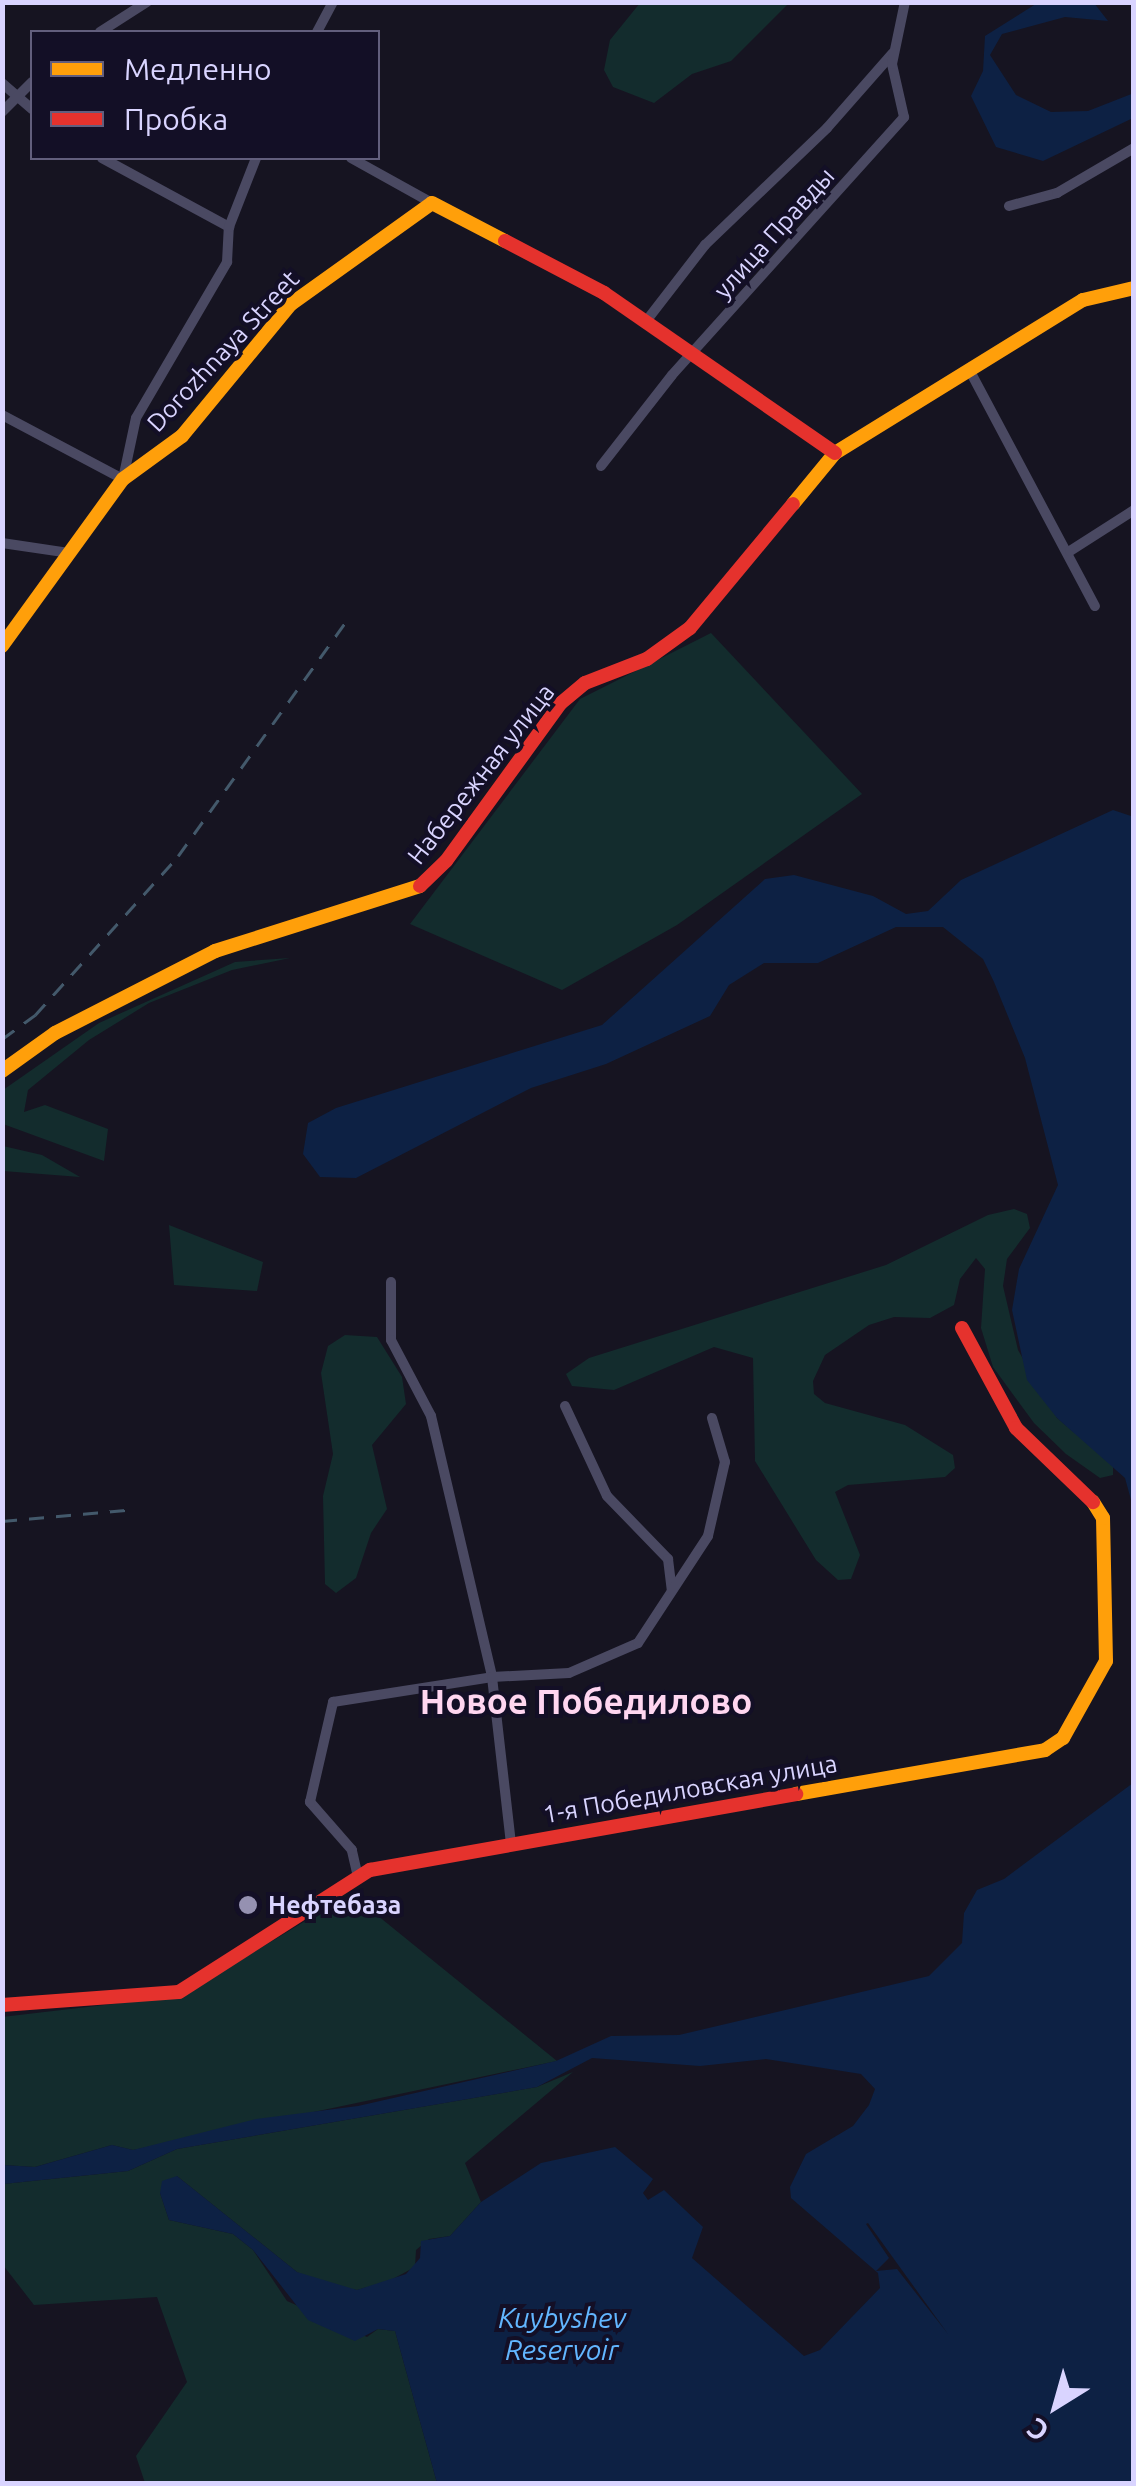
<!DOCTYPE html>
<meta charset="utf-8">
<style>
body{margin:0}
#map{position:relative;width:1136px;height:2486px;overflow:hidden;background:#161421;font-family:Ubuntu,sans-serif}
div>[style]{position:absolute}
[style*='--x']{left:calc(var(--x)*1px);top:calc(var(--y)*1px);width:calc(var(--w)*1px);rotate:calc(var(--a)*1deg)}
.green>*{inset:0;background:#132c2d}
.water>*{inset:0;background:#0d2144}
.pier>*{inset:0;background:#161421}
.street>*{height:10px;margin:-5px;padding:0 5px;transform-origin:5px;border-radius:5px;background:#4a4962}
.slow>*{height:14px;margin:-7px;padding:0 7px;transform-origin:7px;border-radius:7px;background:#ff9f0a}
.jam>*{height:14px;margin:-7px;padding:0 7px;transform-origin:7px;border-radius:7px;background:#e5322d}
.rail>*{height:2.5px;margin-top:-1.25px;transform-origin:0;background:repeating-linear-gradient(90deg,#43596b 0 15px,transparent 0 27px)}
.dots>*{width:28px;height:28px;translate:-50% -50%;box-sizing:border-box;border:5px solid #130f26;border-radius:50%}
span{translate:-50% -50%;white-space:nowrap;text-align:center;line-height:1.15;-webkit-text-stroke:8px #130f26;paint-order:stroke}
.street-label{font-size:25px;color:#d9d4ff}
.poi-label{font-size:25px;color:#d9d4ff;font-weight:700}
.left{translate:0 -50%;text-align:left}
.water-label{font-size:28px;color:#62b6ff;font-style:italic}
.district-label{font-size:35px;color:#ffd6f0;font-weight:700}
.frame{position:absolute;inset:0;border:5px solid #d9d4ff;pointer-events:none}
.legend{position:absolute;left:30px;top:30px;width:350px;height:130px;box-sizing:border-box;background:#130f26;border:2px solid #625e7d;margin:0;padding:12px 18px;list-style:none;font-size:30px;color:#d9d4ff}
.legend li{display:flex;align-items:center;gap:20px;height:50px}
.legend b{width:50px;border:2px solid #625e7d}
.north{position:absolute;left:1006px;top:2356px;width:100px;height:100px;-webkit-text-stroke:8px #130f26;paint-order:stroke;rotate:217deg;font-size:28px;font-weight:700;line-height:40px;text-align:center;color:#d9d4ff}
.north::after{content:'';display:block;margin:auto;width:35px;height:45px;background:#d9d4ff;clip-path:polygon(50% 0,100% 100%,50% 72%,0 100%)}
</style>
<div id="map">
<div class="green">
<div style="clip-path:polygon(640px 3px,640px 2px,789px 3px,731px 61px,692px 74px,654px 103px,613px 87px,604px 70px,610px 40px)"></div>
<div style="clip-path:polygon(711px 633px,862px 794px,677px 925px,562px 990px,410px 924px,580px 699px)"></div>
<div style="clip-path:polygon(290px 958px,232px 970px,149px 1003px,89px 1040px,28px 1090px,24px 1112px,45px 1105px,108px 1129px,104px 1161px,3px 1124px,3px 1090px,99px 1023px,235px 962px)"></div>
<div style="clip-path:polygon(3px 1146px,42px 1155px,80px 1177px,3px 1171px)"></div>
<div style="clip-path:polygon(1014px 1209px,1027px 1214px,1030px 1228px,1007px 1259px,1003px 1286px,1018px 1350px,1057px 1418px,1113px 1465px,1113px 1475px,1100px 1478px,1066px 1454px,1034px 1423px,993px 1367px,981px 1328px,985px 1269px,976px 1258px,960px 1279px,954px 1305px,930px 1318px,894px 1317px,869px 1325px,825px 1355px,813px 1381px,814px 1394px,825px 1403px,905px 1425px,953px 1455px,955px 1468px,945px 1477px,848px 1485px,835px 1492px,860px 1555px,851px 1579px,838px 1580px,816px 1560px,755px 1461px,753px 1358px,714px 1347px,614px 1390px,572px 1386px,566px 1374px,589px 1358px,886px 1265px,988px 1215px)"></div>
<div style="clip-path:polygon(169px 1225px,263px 1262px,257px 1291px,174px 1285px)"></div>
<div style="clip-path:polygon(345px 1335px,377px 1337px,402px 1377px,406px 1404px,372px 1445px,387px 1509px,371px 1533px,356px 1578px,336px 1593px,325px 1584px,323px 1496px,333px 1454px,321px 1373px,328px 1346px)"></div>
<div style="clip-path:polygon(335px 1903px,372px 1911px,557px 2061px,133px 2150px,112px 2145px,35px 2167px,3px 2165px,2px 2017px,181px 1996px)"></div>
<div style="clip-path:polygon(573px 2072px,465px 2163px,481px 2202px,450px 2236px,429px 2239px,416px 2250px,415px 2267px,389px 2281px,357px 2290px,328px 2285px,297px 2272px,177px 2176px,160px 2193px,169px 2220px,233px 2234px,253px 2250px,287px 2301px,367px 2337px,378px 2329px,395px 2331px,437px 2483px,145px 2483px,136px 2456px,187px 2382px,157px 2297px,34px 2305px,3px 2265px,3px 2184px,128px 2171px,177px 2149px,537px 2087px)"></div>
</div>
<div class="water">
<div style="clip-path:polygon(1039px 2px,1094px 3px,1108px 21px,1065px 17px,1002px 34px,990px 55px,1016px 95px,1051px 112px,1088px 111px,1134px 93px,1133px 118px,1043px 161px,996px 147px,971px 96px,983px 71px,985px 36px)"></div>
<div style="clip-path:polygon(1113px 810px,1134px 817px,1133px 1507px,1125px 1478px,1057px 1418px,1027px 1380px,1012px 1310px,1019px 1269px,1058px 1185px,1025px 1058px,994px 982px,983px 959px,943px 927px,896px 927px,818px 963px,764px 963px,729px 985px,710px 1016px,606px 1064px,531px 1088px,356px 1178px,320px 1177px,303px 1154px,308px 1123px,336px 1108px,602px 1025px,765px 879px,794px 875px,873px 896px,906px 914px,928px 911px,961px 880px)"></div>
<div style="clip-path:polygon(1133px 1783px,1133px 2483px,437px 2483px,395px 2331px,378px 2329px,355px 2341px,308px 2320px,253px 2250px,233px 2234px,169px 2220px,160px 2193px,162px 2181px,177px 2176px,297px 2272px,357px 2290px,406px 2274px,420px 2258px,421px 2241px,450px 2236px,481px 2202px,541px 2163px,615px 2147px,653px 2179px,643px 2193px,648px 2200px,664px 2190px,703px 2227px,692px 2258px,804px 2356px,820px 2350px,880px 2288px,878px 2273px,791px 2198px,790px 2187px,806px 2154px,853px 2126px,869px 2105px,875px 2089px,861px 2074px,766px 2059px,700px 2066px,592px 2058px,537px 2087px,177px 2149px,128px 2171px,3px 2184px,2px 2165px,35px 2167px,112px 2145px,133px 2150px,256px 2119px,358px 2106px,556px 2061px,611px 2036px,679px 2035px,929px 1976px,962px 1943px,964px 1913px,977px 1890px,1004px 1879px)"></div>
</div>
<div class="pier">
<div style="clip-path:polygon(866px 2224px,868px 2223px,948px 2334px,897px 2269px,876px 2271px,889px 2258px)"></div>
</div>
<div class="street">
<div style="--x:100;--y:32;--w:56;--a:-32.6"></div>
<div style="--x:317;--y:32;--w:34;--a:-62"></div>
<div style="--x:2;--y:83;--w:40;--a:41"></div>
<div style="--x:2;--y:112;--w:42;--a:-45"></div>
<div style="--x:102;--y:158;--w:145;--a:28.5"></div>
<div style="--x:351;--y:158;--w:93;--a:29.1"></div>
<div style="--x:1009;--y:206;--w:50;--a:-15.2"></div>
<div style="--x:1057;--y:193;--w:89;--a:-30.3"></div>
<div style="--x:647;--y:320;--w:95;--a:-52.3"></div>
<div style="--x:705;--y:245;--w:169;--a:-43.8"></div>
<div style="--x:827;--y:128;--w:100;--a:-48.7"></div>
<div style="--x:971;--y:373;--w:264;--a:62"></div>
<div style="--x:2;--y:415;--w:137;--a:27.9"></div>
<div style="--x:123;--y:479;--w:62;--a:-78"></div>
<div style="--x:136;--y:418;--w:181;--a:-59.7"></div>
<div style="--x:227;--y:262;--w:35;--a:-87"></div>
<div style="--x:229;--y:227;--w:74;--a:-68.6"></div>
<div style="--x:601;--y:466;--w:115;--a:-52"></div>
<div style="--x:672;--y:375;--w:347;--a:-48"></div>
<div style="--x:904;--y:117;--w:54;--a:-102.8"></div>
<div style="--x:892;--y:64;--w:63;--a:-78.2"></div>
<div style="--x:2;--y:543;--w:69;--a:8.4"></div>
<div style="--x:1070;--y:551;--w:76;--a:-32.6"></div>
<div style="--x:391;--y:1282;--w:58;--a:90"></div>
<div style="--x:391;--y:1340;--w:86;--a:62.2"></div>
<div style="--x:431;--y:1416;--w:268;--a:76.8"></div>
<div style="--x:492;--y:1677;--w:167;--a:83.5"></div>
<div style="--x:565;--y:1406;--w:99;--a:65"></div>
<div style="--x:607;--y:1496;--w:88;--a:45.9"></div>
<div style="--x:668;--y:1559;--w:31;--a:83"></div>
<div style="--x:358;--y:1877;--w:28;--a:-103"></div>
<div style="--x:352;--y:1850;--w:64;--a:-131.2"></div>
<div style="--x:310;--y:1802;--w:103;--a:-77"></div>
<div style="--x:333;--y:1702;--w:161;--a:-8.9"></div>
<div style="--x:492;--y:1677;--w:77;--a:-3"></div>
<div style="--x:569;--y:1673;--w:75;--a:-23.5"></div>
<div style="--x:638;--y:1643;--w:128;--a:-56.8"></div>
<div style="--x:708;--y:1536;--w:76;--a:-77.1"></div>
<div style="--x:725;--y:1462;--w:46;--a:-106.5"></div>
</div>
<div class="slow">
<div style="--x:793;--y:504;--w:66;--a:-50.5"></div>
<div style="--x:835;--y:453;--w:291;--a:-31.7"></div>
<div style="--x:1083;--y:300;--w:52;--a:-13.2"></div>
<div style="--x:2;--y:646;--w:206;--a:-54.1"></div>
<div style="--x:123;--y:479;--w:73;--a:-36.1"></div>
<div style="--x:182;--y:436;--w:171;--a:-50.5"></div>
<div style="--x:291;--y:304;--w:173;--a:-35.6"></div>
<div style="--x:432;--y:203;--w:82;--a:27.5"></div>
<div style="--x:2;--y:1071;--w:65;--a:-35.6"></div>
<div style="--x:55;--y:1033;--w:180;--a:-27.1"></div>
<div style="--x:215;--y:951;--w:215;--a:-17.6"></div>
<div style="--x:796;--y:1794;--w:253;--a:-10"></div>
<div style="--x:1045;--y:1750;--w:22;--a:-34"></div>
<div style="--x:1063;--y:1738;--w:88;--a:-60.8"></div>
<div style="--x:1106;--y:1661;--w:143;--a:-91.2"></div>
<div style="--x:1103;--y:1518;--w:19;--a:-122"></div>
</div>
<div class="jam">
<div style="--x:505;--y:241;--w:112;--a:27.7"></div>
<div style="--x:604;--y:293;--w:281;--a:34.7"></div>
<div style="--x:420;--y:886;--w:36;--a:-44"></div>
<div style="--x:446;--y:861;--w:195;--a:-54"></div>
<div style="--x:561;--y:703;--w:31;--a:-40"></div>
<div style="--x:585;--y:683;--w:66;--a:-21.2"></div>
<div style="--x:647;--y:659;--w:53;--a:-35.8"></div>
<div style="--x:690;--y:628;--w:161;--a:-50.3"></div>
<div style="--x:962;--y:1328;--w:114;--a:61.6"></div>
<div style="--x:1016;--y:1428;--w:107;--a:43.9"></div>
<div style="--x:2;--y:2005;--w:177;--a:-4.2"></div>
<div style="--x:179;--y:1992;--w:227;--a:-32.6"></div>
<div style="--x:370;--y:1870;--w:433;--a:-10.1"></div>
</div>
<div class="rail">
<div style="--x:2;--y:1039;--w:41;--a:-36"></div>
<div style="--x:35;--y:1015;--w:214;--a:-48"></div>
<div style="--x:178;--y:856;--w:294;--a:-54.4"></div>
<div style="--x:2;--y:1521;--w:124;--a:-5.1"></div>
</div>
<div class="dots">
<div style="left:248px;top:1905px;background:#9591b1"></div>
</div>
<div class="street-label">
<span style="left:774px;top:233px;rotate:-48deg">улица Правды</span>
<span style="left:223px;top:351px;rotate:-47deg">Dorozhnaya Street</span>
<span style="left:481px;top:774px;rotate:-52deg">Набережная улица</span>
<span style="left:690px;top:1789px;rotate:-10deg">1-я Победиловская улица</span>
</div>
<div class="poi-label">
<span class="left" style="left:268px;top:1905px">Нефтебаза</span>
</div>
<div class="water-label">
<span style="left:562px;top:2334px">Kuybyshev<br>Reservoir</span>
</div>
<div class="district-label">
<span style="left:586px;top:1701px">Новое Победилово</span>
</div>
<div class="frame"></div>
<ul class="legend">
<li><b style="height:12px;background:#ff9f0a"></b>Медленно</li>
<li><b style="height:12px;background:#e5322d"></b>Пробка</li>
</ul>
<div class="north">С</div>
</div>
